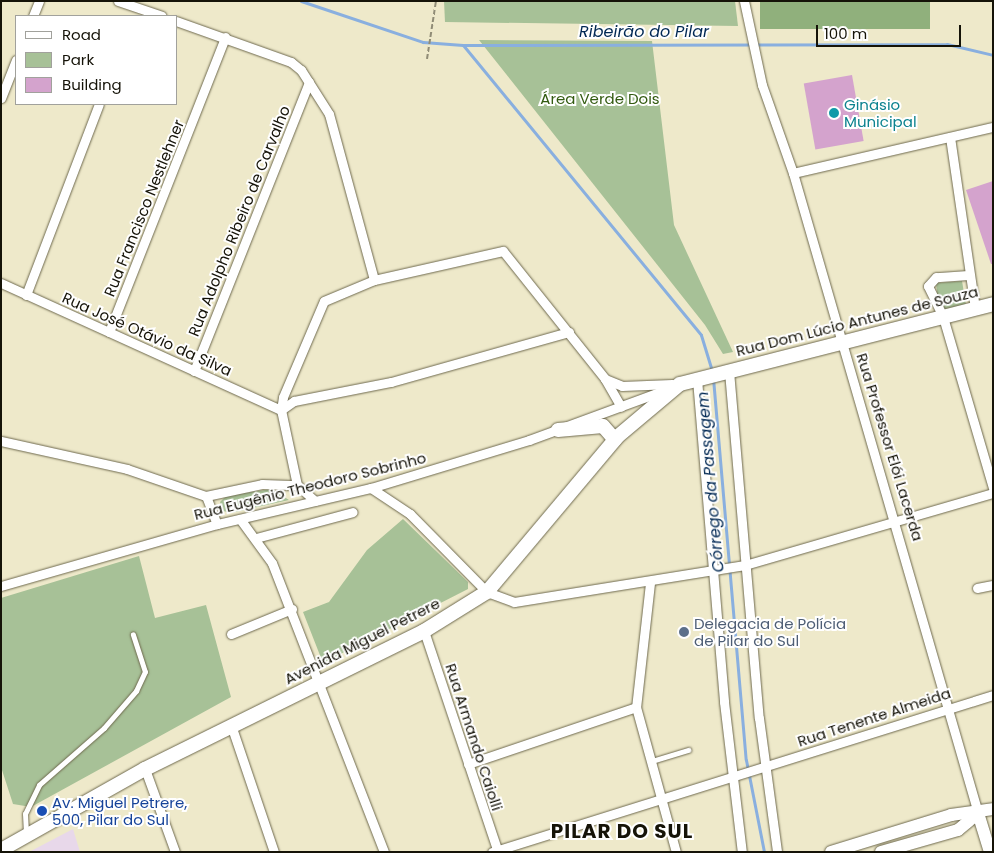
<!DOCTYPE html>
<meta charset="utf-8">
<style>
body{margin:0}
#map{position:relative;width:994px;height:853px;overflow:hidden;background:#eee9ca;font-family:Poppins,sans-serif}
div>[style]{position:absolute}
[style*='--x']{left:calc(var(--x)*1px);top:calc(var(--y)*1px);width:calc(var(--w)*1px);rotate:calc(var(--a)*1deg)}
.education>*{inset:0;background:#e8d8ea}
.green>*{inset:0;background:#a7c197}
.forest>*{inset:0;background:#90b07c;transform-origin:0 0}
.stream>*{height:3px;margin:-1.5px;padding:0 1.5px;transform-origin:1.5px;border-radius:1.5px;background:#89afdf}
.building>*{inset:0;background:#d4a3cd;transform-origin:0 0}
.path>*{height:2px;margin-top:-1px;transform-origin:0;background:repeating-linear-gradient(90deg,#908c76 0 5px,transparent 0 7.5px)}
.roads{filter:drop-shadow(0 0 1px #6e694e) drop-shadow(0 0 1px #6e694e)}
.service>*{height:4.5px;margin:-2.25px;padding:0 2.25px;transform-origin:2.25px;border-radius:2.25px;background:#fff}
.minor>*{height:9px;margin:-4.5px;padding:0 4.5px;transform-origin:4.5px;border-radius:4.5px;background:#fff}
.secondary>*{height:12px;margin:-6px;padding:0 6px;transform-origin:6px;border-radius:6px;background:#fff}
.primary>*{height:14px;margin:-7px;padding:0 7px;transform-origin:7px;border-radius:7px;background:#fff}
.dots>*{width:14px;height:14px;translate:-50% -50%;box-sizing:border-box;border:2px solid #fff;border-radius:50%}
span{translate:-50% -50%;white-space:nowrap;text-align:center;line-height:1.15;-webkit-text-stroke:4px #fff;paint-order:stroke}
.park-label{font-size:15px;color:#335b11}
.culture-label{font-size:15px;color:#0d838f}
.left{translate:0 -50%;text-align:left}
.street-label{font-size:15px;color:#151308}
.service-label{font-size:15px;color:#4e5e75}
.transit-label{font-size:15px;color:#164399}
.water-label{font-size:16px;color:#012853;font-style:italic}
.district-label{font-size:20px;color:#151308;font-weight:700;letter-spacing:1px}
.frame{position:absolute;inset:0;border:2px solid #151308;pointer-events:none}
.legend{position:absolute;left:15px;top:15px;width:162px;height:90px;box-sizing:border-box;background:#fff;border:1px solid #a1a19c;margin:0;padding:6px 9px;list-style:none;font-size:15px;color:#151308}
.legend li{display:flex;align-items:center;gap:10px;height:25px}
.legend b{width:25px;border:1px solid #a1a19c}
.scale{position:absolute;left:816px;top:25px;width:145px;height:22px;box-sizing:border-box;border:2px solid #151308;border-top:0;padding-left:6px;font-size:15px;line-height:18px;white-space:nowrap;color:#151308;-webkit-text-stroke:4px #fff;paint-order:stroke}
</style>
<div id="map">
<div class="education">
<div style="clip-path:polygon(73px 829px,80px 852px,29px 852px)"></div>
</div>
<div class="green">
<div style="clip-path:polygon(444px 1px,735px 1px,738px 26px,445px 22px)"></div>
<div style="clip-path:polygon(479px 40px,652px 41px,674px 225px,733px 352px,723px 354px,705px 325px)"></div>
<div style="clip-path:polygon(962px 281px,966px 305px,939px 311px,936px 283px)"></div>
<div style="clip-path:polygon(271px 489px,289px 500px,231px 513px,223px 511px,220px 502px,226px 496px)"></div>
<div style="clip-path:polygon(403px 519px,468px 582px,468px 589px,323px 663px,303px 612px,329px 602px,367px 550px)"></div>
<div style="clip-path:polygon(139px 556px,155px 618px,206px 605px,231px 697px,31px 807px,13px 804px,1px 767px,1px 598px)"></div>
</div>
<div class="forest">
<div style="left:760px;top:1px;width:170px;height:28px"></div>
</div>
<div class="stream">
<div style="--x:301;--y:1;--w:129;--a:18.6"></div>
<div style="--x:423;--y:42;--w:40;--a:4.3"></div>
<div style="--x:463;--y:45;--w:484;--a:-0.1"></div>
<div style="--x:947;--y:44;--w:47;--a:13.4"></div>
<div style="--x:463;--y:45;--w:375;--a:50.6"></div>
<div style="--x:701;--y:335;--w:39;--a:73"></div>
<div style="--x:713;--y:378;--w:383;--a:85.1"></div>
<div style="--x:746;--y:760;--w:94;--a:78.9"></div>
</div>
<div class="building">
<div style="left:852px;top:75px;width:67px;height:49px;rotate:80deg"></div>
<div style="clip-path:polygon(993px 181px,993px 264px,991px 264px,966px 190px)"></div>
</div>
<div class="path">
<div style="--x:427;--y:59;--w:59;--a:-81.2"></div>
</div>
<div class="roads">
<div class="service">
<div style="--x:652;--y:761;--w:38;--a:-17"></div>
<div style="--x:26;--y:833;--w:19;--a:-93"></div>
<div style="--x:25;--y:814;--w:32;--a:-64"></div>
<div style="--x:39;--y:785;--w:86;--a:-41.2"></div>
<div style="--x:104;--y:728;--w:49;--a:-49.1"></div>
<div style="--x:136;--y:691;--w:21;--a:-65"></div>
<div style="--x:145;--y:672;--w:39;--a:-108"></div>
</div>
<div class="minor">
<div style="--x:118;--y:1;--w:46;--a:18.8"></div>
<div style="--x:744;--y:1;--w:86;--a:77.9"></div>
<div style="--x:762;--y:85;--w:93;--a:70.6"></div>
<div style="--x:793;--y:173;--w:666;--a:73.88"></div>
<div style="--x:33;--y:16;--w:16;--a:-68"></div>
<div style="--x:176;--y:21;--w:122;--a:19.6"></div>
<div style="--x:291;--y:62;--w:13;--a:39"></div>
<div style="--x:301;--y:70;--w:52;--a:57.5"></div>
<div style="--x:329;--y:114;--w:172;--a:74.8"></div>
<div style="--x:1;--y:98;--w:41;--a:-68.5"></div>
<div style="--x:950;--y:137;--w:174;--a:81.7"></div>
<div style="--x:793;--y:173;--w:205;--a:-13"></div>
<div style="--x:968;--y:275;--w:32;--a:176"></div>
<div style="--x:936;--y:277;--w:12;--a:132"></div>
<div style="--x:928;--y:286;--w:34;--a:64"></div>
<div style="--x:943;--y:317;--w:178;--a:73.7"></div>
<div style="--x:1;--y:283;--w:307;--a:24.4"></div>
<div style="--x:281;--y:410;--w:16;--a:-35"></div>
<div style="--x:294;--y:401;--w:99;--a:-11.1"></div>
<div style="--x:391;--y:382;--w:185;--a:-15.7"></div>
<div style="--x:26;--y:295;--w:204;--a:-69.1"></div>
<div style="--x:109;--y:332;--w:317;--a:-68.5"></div>
<div style="--x:194;--y:371;--w:311;--a:-68.3"></div>
<div style="--x:729;--y:371;--w:348;--a:85.1"></div>
<div style="--x:759;--y:718;--w:135;--a:82.3"></div>
<div style="--x:605;--y:379;--w:18;--a:22"></div>
<div style="--x:622;--y:386;--w:50;--a:-2.3"></div>
<div style="--x:697;--y:379;--w:324;--a:85.2"></div>
<div style="--x:724;--y:702;--w:151;--a:83.2"></div>
<div style="--x:1;--y:441;--w:129;--a:12.5"></div>
<div style="--x:127;--y:469;--w:83;--a:18.9"></div>
<div style="--x:206;--y:496;--w:57;--a:-12.1"></div>
<div style="--x:262;--y:484;--w:35;--a:2"></div>
<div style="--x:371;--y:488;--w:47;--a:33.7"></div>
<div style="--x:410;--y:514;--w:110;--a:45.4"></div>
<div style="--x:487;--y:592;--w:29;--a:20"></div>
<div style="--x:514;--y:602;--w:234;--a:-9.1"></div>
<div style="--x:745;--y:565;--w:258;--a:-16.2"></div>
<div style="--x:206;--y:496;--w:30;--a:69"></div>
<div style="--x:315;--y:501;--w:24;--a:-138"></div>
<div style="--x:297;--y:485;--w:77;--a:-102"></div>
<div style="--x:281;--y:410;--w:13;--a:-81"></div>
<div style="--x:283;--y:397;--w:104;--a:-66.9"></div>
<div style="--x:324;--y:301;--w:54;--a:-22.8"></div>
<div style="--x:374;--y:280;--w:132;--a:-12.7"></div>
<div style="--x:503;--y:251;--w:164;--a:51.4"></div>
<div style="--x:605;--y:379;--w:32;--a:60"></div>
<div style="--x:240;--y:519;--w:54;--a:54"></div>
<div style="--x:272;--y:563;--w:310;--a:68.8"></div>
<div style="--x:256;--y:538;--w:100;--a:-15"></div>
<div style="--x:650;--y:583;--w:125;--a:96.4"></div>
<div style="--x:636;--y:707;--w:150;--a:74.6"></div>
<div style="--x:1;--y:586;--w:225;--a:-16"></div>
<div style="--x:217;--y:524;--w:158;--a:-13.2"></div>
<div style="--x:371;--y:488;--w:165;--a:-16.9"></div>
<div style="--x:529;--y:440;--w:150;--a:-20.2"></div>
<div style="--x:977;--y:588;--w:16;--a:-11"></div>
<div style="--x:424;--y:631;--w:233;--a:71.5"></div>
<div style="--x:231;--y:634;--w:66;--a:-22.3"></div>
<div style="--x:231;--y:725;--w:134;--a:71.3"></div>
<div style="--x:468;--y:764;--w:177;--a:-18.7"></div>
<div style="--x:145;--y:769;--w:88;--a:70.1"></div>
<div style="--x:492;--y:852;--w:525;--a:-17.4"></div>
</div>
<div class="secondary">
<div style="--x:978;--y:813;--w:41;--a:72.9"></div>
<div style="--x:831;--y:852;--w:126;--a:-17.1"></div>
<div style="--x:951;--y:815;--w:42;--a:-8.1"></div>
<div style="--x:881;--y:852;--w:80;--a:-15.9"></div>
<div style="--x:958;--y:830;--w:26;--a:-40"></div>
</div>
<div class="primary">
<div style="--x:558;--y:430;--w:45;--a:-5.1"></div>
<div style="--x:603;--y:426;--w:18;--a:49"></div>
<div style="--x:1;--y:850;--w:165;--a:-29.4"></div>
<div style="--x:145;--y:769;--w:311;--a:-26.3"></div>
<div style="--x:424;--y:631;--w:74;--a:-31.8"></div>
<div style="--x:487;--y:592;--w:202;--a:-50"></div>
<div style="--x:617;--y:437;--w:82;--a:-40.1"></div>
<div style="--x:680;--y:384;--w:323;--a:-14.3"></div>
</div>
</div>
<div class="dots">
<div style="left:834px;top:113px;background:#0f9aa8"></div>
<div style="left:684px;top:632px;background:#5c6f8a"></div>
<div style="left:42px;top:811px;background:#1a4fb4"></div>
</div>
<div class="park-label">
<span style="left:600px;top:99px">Área Verde Dois</span>
</div>
<div class="culture-label">
<span class="left" style="left:844px;top:113px">Ginásio<br>Municipal</span>
</div>
<div class="street-label">
<span style="left:144px;top:208px;rotate:-68deg">Rua Francisco Nestlehner</span>
<span style="left:239px;top:221px;rotate:-68deg">Rua Adolpho Ribeiro de Carvalho</span>
<span style="left:857px;top:321px;rotate:-14deg">Rua Dom Lúcio Antunes de Souza</span>
<span style="left:147px;top:334px;rotate:24deg">Rua José Otávio da Silva</span>
<span style="left:890px;top:447px;rotate:73deg">Rua Professor Elói Lacerda</span>
<span style="left:310px;top:486px;rotate:-14deg">Rua Eugênio Theodoro Sobrinho</span>
<span style="left:362px;top:641px;rotate:-27deg">Avenida Miguel Petrere</span>
<span style="left:874px;top:717px;rotate:-18deg">Rua Tenente Almeida</span>
<span style="left:474px;top:737px;rotate:72deg">Rua Armando Caiolli</span>
</div>
<div class="service-label">
<span class="left" style="left:694px;top:632px">Delegacia de Polícia<br>de Pilar do Sul</span>
</div>
<div class="transit-label">
<span class="left" style="left:52px;top:811px">Av. Miguel Petrere,<br>500, Pilar do Sul</span>
</div>
<div class="water-label">
<span style="left:644px;top:32px">Ribeirão do Pilar</span>
<span style="left:711px;top:482px;rotate:-95deg">Córrego da Passagem</span>
</div>
<div class="district-label">
<span style="left:622px;top:831px">PILAR DO SUL</span>
</div>
<div class="frame"></div>
<ul class="legend">
<li><b style="height:6px;background:#fff"></b>Road</li>
<li><b style="height:14px;background:#a7c197"></b>Park</li>
<li><b style="height:14px;background:#d4a3cd"></b>Building</li>
</ul>
<div class="scale">100 m</div>
</div>
